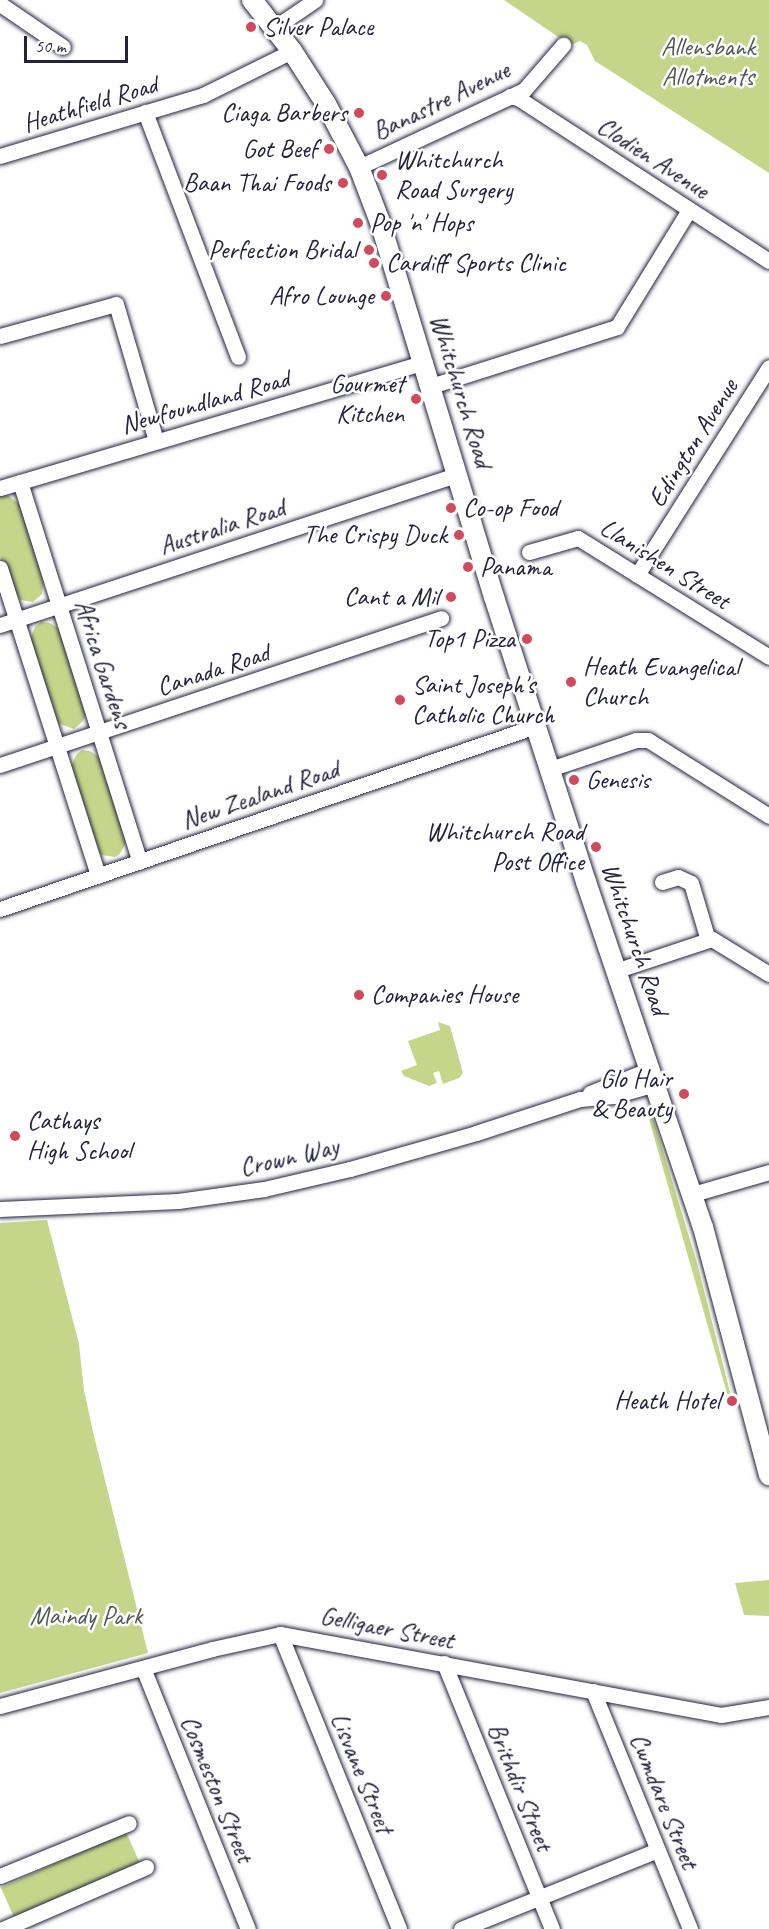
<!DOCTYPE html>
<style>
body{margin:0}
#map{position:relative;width:769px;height:1929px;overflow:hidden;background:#fff;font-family:Caveat,sans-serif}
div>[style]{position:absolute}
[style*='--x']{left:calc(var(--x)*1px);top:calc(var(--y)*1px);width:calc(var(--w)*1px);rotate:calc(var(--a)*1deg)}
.green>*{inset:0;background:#c5d68b;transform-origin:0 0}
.roads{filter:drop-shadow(0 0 2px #22223b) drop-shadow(0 0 2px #22223b)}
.minor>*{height:15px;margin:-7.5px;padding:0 7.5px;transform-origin:7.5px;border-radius:7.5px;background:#fff}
.major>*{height:20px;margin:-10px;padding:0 10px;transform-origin:10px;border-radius:10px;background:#fff}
.dots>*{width:16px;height:16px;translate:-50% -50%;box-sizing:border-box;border:3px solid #fff;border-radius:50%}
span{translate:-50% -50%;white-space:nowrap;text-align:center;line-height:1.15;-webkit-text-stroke:5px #fff;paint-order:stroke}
.poi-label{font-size:26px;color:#22223b}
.left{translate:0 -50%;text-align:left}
.right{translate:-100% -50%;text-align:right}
.park-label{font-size:26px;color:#535853}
.street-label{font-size:26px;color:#22223b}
.scale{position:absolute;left:24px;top:36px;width:104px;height:27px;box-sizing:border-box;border:3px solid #22223b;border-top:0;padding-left:8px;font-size:18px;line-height:21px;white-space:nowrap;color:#22223b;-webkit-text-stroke:4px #fff;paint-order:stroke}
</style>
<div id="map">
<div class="green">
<div style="clip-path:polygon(504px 0,769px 0,769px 173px,595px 61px,587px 45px,580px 41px,570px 45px)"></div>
<div style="clip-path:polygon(0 495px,9px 496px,21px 506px,44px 579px,42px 594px,33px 602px,21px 600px,11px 590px,0 556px)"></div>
<div style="clip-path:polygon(41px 622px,50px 623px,59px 629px,86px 714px,83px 721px,74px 729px,57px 723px,30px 639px,35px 627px)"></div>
<div style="clip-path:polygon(82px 750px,90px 751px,99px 757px,126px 842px,120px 854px,115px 857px,102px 855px,97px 851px,71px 767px,76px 755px)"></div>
<div style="clip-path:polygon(438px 1022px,450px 1026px,463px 1073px,459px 1078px,443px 1084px,439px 1071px,433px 1073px,437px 1083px,429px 1086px,404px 1076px,401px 1071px,417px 1065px,408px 1041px,440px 1030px)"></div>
<div style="clip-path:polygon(653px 1118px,697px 1263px,731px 1396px,728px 1397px,649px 1119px)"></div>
<div style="clip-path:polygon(47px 1220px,79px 1344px,84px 1390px,93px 1432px,148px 1653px,0 1693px,0 1223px)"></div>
<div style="clip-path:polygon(769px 1580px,769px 1616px,744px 1615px,735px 1583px)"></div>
<div style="left:126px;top:1832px;width:34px;height:137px;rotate:66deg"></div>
</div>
<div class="roads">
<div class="minor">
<div style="--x:0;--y:4;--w:76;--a:34.3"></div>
<div style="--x:274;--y:28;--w:50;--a:-34.3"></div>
<div style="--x:510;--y:96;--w:8;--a:14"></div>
<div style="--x:518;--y:98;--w:299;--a:33"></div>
<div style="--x:145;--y:112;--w:262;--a:69.2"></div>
<div style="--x:0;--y:156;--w:212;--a:-16.7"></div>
<div style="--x:203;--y:95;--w:99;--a:-26.3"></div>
<div style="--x:359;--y:167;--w:182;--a:-25"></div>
<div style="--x:524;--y:90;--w:60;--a:-49.1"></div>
<div style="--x:0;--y:336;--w:120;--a:-15.4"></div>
<div style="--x:116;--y:304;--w:143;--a:73.7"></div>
<div style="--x:431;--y:386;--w:195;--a:-17.6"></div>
<div style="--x:617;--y:327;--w:137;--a:-58.4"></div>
<div style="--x:20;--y:482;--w:398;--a:72.5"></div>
<div style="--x:0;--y:488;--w:443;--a:-16.5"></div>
<div style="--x:529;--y:552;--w:51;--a:-15.9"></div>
<div style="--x:578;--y:538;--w:225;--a:31.9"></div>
<div style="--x:0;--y:568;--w:323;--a:72.3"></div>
<div style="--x:637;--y:575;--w:246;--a:-57.6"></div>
<div style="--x:0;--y:625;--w:482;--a:-18.2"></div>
<div style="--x:0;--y:765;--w:465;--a:-18.4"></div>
<div style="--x:550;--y:769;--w:91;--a:-18.6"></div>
<div style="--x:636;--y:740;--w:12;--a:0"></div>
<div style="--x:648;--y:740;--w:143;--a:32.1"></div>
<div style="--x:662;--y:882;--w:17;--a:-17"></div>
<div style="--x:678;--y:877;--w:14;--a:25"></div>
<div style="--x:691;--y:883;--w:59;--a:73.4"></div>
<div style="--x:0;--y:909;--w:566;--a:-18.85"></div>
<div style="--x:618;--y:970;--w:99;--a:-18.3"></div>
<div style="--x:712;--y:939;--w:67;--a:31.6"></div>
<div style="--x:590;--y:1093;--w:66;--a:-21.5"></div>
<div style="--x:693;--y:1194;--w:79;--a:-16.1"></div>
<div style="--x:0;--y:1209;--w:178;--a:-2.6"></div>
<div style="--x:178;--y:1201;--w:87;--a:-7.9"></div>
<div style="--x:264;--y:1189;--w:88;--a:-13.1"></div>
<div style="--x:350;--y:1169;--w:131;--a:-15.9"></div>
<div style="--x:476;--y:1133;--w:109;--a:-18.1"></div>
<div style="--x:580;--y:1099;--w:33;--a:-5"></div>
<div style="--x:613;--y:1096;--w:45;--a:-15.6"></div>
<div style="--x:280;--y:1634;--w:318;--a:68"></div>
<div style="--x:444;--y:1663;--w:287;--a:67.9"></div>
<div style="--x:143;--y:1668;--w:281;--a:68.1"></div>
<div style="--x:593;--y:1691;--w:257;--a:67.8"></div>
<div style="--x:0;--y:1706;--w:220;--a:-15"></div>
<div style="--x:212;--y:1649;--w:70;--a:-12.4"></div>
<div style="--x:280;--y:1634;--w:448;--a:10.4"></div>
<div style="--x:721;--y:1715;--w:49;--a:-9.5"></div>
<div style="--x:0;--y:1876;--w:139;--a:-22.3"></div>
<div style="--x:3;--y:1929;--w:156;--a:-23.4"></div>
<div style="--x:461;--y:1929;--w:212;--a:-21.9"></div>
</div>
<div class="major">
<div style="--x:252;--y:0;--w:65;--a:51.9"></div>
<div style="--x:292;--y:51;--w:63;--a:57.3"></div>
<div style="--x:326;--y:104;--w:71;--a:62.4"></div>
<div style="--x:359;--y:167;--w:59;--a:69.1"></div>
<div style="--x:380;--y:222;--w:392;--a:73.1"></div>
<div style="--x:494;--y:597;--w:299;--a:72.1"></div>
<div style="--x:586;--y:882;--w:364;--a:71.3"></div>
<div style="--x:703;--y:1227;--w:257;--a:75.1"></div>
</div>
</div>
<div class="dots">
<div style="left:251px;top:27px;background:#d1495b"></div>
<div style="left:359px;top:113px;background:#d1495b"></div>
<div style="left:329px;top:149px;background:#d1495b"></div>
<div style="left:382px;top:175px;background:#d1495b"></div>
<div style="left:343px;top:183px;background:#d1495b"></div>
<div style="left:358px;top:223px;background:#d1495b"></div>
<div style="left:369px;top:250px;background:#d1495b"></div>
<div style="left:374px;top:263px;background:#d1495b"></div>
<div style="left:386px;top:296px;background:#d1495b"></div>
<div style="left:416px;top:399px;background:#d1495b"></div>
<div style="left:451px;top:508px;background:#d1495b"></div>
<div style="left:459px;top:535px;background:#d1495b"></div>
<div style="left:468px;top:567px;background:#d1495b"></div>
<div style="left:451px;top:597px;background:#d1495b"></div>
<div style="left:527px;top:639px;background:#d1495b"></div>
<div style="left:571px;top:682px;background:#d1495b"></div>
<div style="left:400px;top:700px;background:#d1495b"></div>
<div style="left:574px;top:780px;background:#d1495b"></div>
<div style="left:596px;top:847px;background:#d1495b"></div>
<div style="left:359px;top:995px;background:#d1495b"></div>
<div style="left:684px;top:1094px;background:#d1495b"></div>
<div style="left:15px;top:1136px;background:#d1495b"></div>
<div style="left:732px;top:1401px;background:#d1495b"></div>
</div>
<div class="poi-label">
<span class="left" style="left:263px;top:27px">Silver Palace</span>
<span class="right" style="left:347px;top:113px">Ciaga Barbers</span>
<span class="right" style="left:317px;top:149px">Got Beef</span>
<span class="left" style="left:395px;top:175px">Whitchurch<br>Road Surgery</span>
<span class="right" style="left:331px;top:183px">Baan Thai Foods</span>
<span class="left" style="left:370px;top:223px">Pop 'n' Hops</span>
<span class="right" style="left:357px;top:250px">Perfection Bridal</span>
<span class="left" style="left:386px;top:263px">Cardiff Sports Clinic</span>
<span class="right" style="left:374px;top:296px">Afro Lounge</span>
<span class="right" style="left:404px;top:399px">Gourmet<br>Kitchen</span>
<span class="left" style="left:463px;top:508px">Co-op Food</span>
<span class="right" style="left:447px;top:535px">The Crispy Duck</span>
<span class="left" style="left:480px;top:567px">Panama</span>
<span class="right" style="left:439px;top:597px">Cant a Mil</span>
<span class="right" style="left:515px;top:639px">Top1 Pizza</span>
<span class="left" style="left:583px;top:682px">Heath Evangelical<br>Church</span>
<span class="left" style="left:412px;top:700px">Saint Joseph's<br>Catholic Church</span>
<span class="left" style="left:586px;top:780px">Genesis</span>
<span class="right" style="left:584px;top:847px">Whitchurch Road<br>Post Office</span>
<span class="left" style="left:371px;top:995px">Companies House</span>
<span class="right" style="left:672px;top:1094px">Glo Hair<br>&amp; Beauty</span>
<span class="left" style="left:27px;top:1136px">Cathays<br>High School</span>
<span class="right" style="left:720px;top:1401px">Heath Hotel</span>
</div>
<div class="park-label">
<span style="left:708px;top:62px">Allensbank<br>Allotments</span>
<span style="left:86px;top:1616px">Maindy Park</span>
</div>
<div class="street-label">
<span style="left:441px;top:101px;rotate:-26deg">Banastre Avenue</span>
<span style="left:90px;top:104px;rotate:-17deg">Heathfield Road</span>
<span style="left:653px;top:158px;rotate:33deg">Clodien Avenue</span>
<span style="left:461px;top:391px;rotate:73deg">Whitchurch Road</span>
<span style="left:205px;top:402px;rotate:-16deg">Newfoundland Road</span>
<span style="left:693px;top:443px;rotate:-58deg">Edington Avenue</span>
<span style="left:222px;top:527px;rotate:-18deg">Australia Road</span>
<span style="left:665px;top:564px;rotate:32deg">Llanishen Street</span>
<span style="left:103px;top:664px;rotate:72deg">Africa Gardens</span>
<span style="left:213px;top:670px;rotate:-18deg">Canada Road</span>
<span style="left:260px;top:795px;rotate:-19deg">New Zealand Road</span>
<span style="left:635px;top:939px;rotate:71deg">Whitchurch Road</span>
<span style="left:289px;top:1157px;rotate:-13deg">Crown Way</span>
<span style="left:387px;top:1628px;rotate:11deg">Gelligaer Street</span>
<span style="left:362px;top:1773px;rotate:68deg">Lisvane Street</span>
<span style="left:520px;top:1787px;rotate:68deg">Brithdir Street</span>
<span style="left:217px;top:1789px;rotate:68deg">Cosmeston Street</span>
<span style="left:664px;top:1801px;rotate:68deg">Cwmdare Street</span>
</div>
<div class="scale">50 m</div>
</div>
